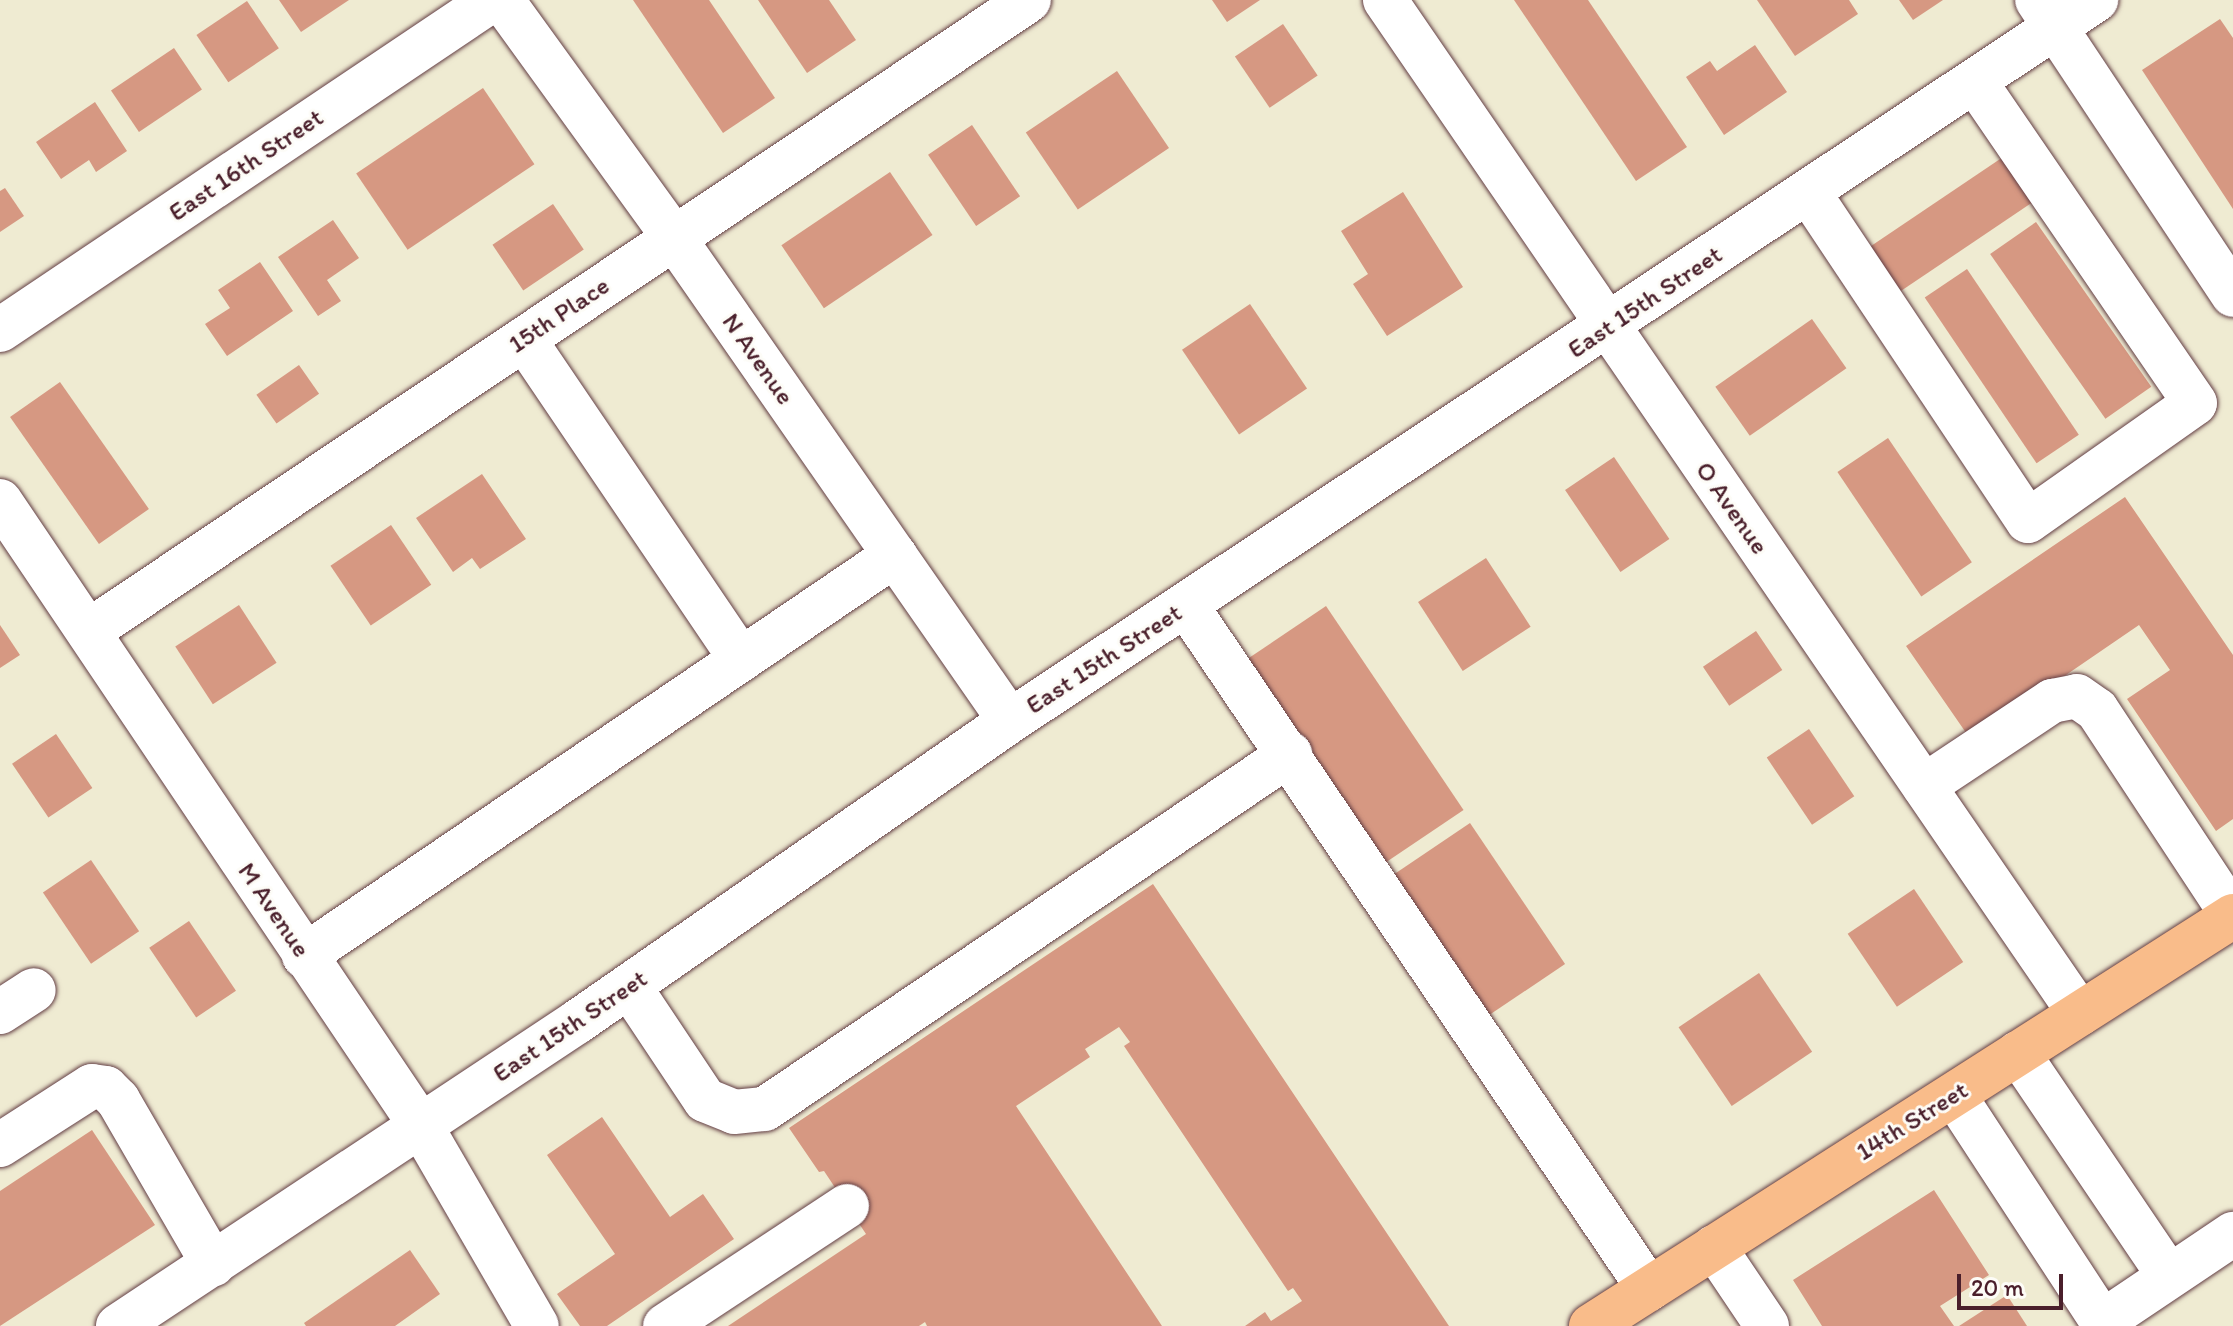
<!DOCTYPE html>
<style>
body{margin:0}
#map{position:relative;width:2233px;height:1326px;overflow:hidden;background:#efebd2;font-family:Itim,sans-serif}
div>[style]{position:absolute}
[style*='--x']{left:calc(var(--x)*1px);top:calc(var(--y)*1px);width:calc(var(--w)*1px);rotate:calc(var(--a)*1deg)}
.building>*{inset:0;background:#d69882;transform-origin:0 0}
.roads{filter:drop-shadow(0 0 2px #633e44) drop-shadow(0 0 2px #633e44)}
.minor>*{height:44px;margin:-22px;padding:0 22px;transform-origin:22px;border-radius:22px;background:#fff}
.major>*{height:44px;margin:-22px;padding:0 22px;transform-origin:22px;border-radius:22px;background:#f9bc8a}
span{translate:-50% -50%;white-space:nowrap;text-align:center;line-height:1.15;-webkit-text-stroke:6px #fdfcf7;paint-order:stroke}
.street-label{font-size:26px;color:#4a1f2b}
.scale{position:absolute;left:1957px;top:1274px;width:106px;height:36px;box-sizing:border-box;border:4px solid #4a1f2b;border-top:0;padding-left:10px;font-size:24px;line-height:28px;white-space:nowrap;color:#4a1f2b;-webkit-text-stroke:6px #fdfcf7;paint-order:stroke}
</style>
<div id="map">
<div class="building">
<div style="clip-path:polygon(279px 0,349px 0,301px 32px)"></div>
<div style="clip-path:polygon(633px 0,709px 0,775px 98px,723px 133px)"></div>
<div style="clip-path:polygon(758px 0,829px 0,856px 40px,807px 73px)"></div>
<div style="clip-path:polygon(1212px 0,1260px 0,1227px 22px)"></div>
<div style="clip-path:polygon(1514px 0,1588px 0,1687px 147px,1636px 181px)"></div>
<div style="clip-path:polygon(1757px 0,1849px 0,1858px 14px,1795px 56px)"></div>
<div style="clip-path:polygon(1899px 0,1943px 0,1913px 20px)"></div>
<div style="left:247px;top:1px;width:57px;height:61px;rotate:56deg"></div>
<div style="clip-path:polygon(2220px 19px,2233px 38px,2233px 209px,2142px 70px)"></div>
<div style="left:1283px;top:24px;width:62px;height:58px;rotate:56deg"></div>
<div style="clip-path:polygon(1755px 45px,1787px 92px,1724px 135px,1686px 77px,1710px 61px,1717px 71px)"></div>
<div style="left:174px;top:48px;width:50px;height:76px;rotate:56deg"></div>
<div style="left:1117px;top:71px;width:93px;height:110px;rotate:56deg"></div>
<div style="left:483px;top:88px;width:92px;height:153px;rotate:56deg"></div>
<div style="clip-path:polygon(95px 102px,127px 151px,96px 172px,89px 160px,61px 179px,36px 142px)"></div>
<div style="left:972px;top:125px;width:86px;height:53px;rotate:56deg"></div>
<div style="left:2009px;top:153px;width:54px;height:170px;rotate:56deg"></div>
<div style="left:890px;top:172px;width:76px;height:131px;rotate:56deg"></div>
<div style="clip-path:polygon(5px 188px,24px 216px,0 232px,0 191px)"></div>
<div style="clip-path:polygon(1403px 192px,1463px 287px,1387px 336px,1353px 284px,1368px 274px,1341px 231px)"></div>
<div style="left:553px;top:204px;width:55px;height:73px;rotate:56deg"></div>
<div style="clip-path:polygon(333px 220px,359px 258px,327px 280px,341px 301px,318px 316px,278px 257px)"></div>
<div style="left:2036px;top:222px;width:201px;height:56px;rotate:55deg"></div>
<div style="clip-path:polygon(260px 262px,293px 311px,227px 356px,205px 324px,230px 308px,218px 290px)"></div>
<div style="left:1967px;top:269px;width:200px;height:51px;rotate:56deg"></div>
<div style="left:1250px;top:304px;width:102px;height:82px;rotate:56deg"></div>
<div style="left:1812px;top:319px;width:60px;height:118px;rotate:55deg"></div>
<div style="left:299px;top:365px;width:35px;height:52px;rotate:55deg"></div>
<div style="left:60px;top:382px;width:155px;height:61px;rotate:55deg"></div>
<div style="left:1888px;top:438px;width:150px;height:61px;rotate:56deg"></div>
<div style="left:1614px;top:457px;width:99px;height:59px;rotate:56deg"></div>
<div style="clip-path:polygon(482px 474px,526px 539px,480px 569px,472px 558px,453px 572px,416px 518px)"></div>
<div style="clip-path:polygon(2125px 497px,2233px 655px,2233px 819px,2216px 831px,2127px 699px,2170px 670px,2139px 625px,1971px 740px,1906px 646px)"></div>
<div style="left:391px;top:525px;width:72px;height:73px;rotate:56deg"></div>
<div style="left:1486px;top:558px;width:82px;height:81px;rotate:57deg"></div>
<div style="left:239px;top:605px;width:69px;height:76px;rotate:57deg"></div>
<div style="left:1326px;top:606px;width:246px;height:98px;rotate:56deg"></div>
<div style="clip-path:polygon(0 625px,20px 655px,0 668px)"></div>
<div style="left:1756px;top:631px;width:47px;height:64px;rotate:56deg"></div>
<div style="left:1809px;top:729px;width:81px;height:51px;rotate:56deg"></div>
<div style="left:56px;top:734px;width:65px;height:53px;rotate:56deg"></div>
<div style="left:1470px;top:823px;width:170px;height:96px;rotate:56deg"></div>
<div style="left:91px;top:860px;width:86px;height:58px;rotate:56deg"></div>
<div style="clip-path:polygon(1153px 884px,1449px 1326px,1245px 1326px,1265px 1312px,1271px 1321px,1302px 1301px,1293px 1288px,1288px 1291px,1124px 1046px,1130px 1042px,1119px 1027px,1085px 1049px,1090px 1057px,1016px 1106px,1162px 1326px,927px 1326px,925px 1322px,919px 1326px,728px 1326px,866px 1234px,824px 1171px,819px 1172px,789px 1128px)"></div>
<div style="left:1914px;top:889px;width:88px;height:80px;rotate:56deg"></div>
<div style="left:189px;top:921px;width:84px;height:48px;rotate:56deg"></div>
<div style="left:1759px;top:973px;width:95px;height:97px;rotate:56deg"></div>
<div style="clip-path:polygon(602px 1117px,670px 1217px,703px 1194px,734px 1239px,607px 1326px,580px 1326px,557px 1294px,615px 1254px,547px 1155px)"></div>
<div style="clip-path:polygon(92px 1130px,155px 1225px,0 1326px,0 1191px)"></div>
<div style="clip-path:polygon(1934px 1190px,1989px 1275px,1940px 1306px,1954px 1326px,1822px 1326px,1793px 1280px)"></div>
<div style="clip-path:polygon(410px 1250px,440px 1294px,395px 1326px,306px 1326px,304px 1323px)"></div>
<div style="clip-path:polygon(2007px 1295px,2027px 1326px,1959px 1326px)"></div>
</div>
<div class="roads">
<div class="minor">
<div style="--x:502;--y:0;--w:294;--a:54.1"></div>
<div style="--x:674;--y:238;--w:588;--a:55.18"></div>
<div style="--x:1385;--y:0;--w:1229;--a:55.57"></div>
<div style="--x:2037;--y:0;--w:354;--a:56.4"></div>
<div style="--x:1809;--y:193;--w:394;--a:56.3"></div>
<div style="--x:2028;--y:521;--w:204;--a:-35.2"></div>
<div style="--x:2195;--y:403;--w:389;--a:-124.4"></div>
<div style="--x:0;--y:330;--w:592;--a:-33.85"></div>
<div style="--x:524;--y:339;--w:387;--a:55.9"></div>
<div style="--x:0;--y:501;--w:754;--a:56.04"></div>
<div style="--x:421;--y:1126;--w:231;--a:59.9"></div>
<div style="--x:1186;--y:605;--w:826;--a:55.91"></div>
<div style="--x:89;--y:631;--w:1132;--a:-33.87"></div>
<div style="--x:1924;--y:786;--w:154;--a:-33.6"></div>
<div style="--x:2052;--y:701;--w:25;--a:-11"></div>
<div style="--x:2077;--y:696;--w:24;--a:35"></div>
<div style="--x:2097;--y:710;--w:247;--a:56.6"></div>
<div style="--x:304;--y:956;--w:714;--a:-34.16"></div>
<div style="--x:629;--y:986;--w:137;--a:56.3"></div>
<div style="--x:705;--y:1100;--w:31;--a:22"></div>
<div style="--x:734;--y:1112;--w:31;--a:-6"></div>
<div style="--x:765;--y:1109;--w:634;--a:-34.07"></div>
<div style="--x:0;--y:1012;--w:40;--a:-32.9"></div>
<div style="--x:2018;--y:1053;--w:269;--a:55.9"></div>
<div style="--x:1954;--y:1095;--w:276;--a:56.8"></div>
<div style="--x:0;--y:1145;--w:109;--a:-32.7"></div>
<div style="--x:92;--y:1086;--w:14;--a:8"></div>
<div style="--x:106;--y:1088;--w:17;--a:45"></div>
<div style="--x:118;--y:1100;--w:190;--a:59.9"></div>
<div style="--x:1714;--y:1247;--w:95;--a:56.1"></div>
<div style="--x:2102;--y:1322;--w:158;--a:-33.9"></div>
<div style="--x:118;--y:1326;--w:551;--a:-33.52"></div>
<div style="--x:577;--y:1022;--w:527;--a:-34.81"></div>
<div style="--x:1010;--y:721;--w:1304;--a:-33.58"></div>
<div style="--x:665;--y:1326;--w:218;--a:-33.4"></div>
</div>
<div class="major">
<div style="--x:1591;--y:1326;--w:762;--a:-32.56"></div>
</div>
</div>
<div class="street-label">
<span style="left:246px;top:165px;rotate:-34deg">East 16th Street</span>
<span style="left:1645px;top:302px;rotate:-34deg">East 15th Street</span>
<span style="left:559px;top:315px;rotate:-34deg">15th Place</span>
<span style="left:758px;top:359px;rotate:55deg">N Avenue</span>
<span style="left:1732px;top:508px;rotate:55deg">O Avenue</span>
<span style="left:1104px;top:659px;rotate:-33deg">East 15th Street</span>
<span style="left:274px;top:910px;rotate:56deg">M Avenue</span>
<span style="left:570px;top:1026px;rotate:-34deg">East 15th Street</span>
<span style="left:1912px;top:1121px;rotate:-32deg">14th Street</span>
</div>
<div class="scale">20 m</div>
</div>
